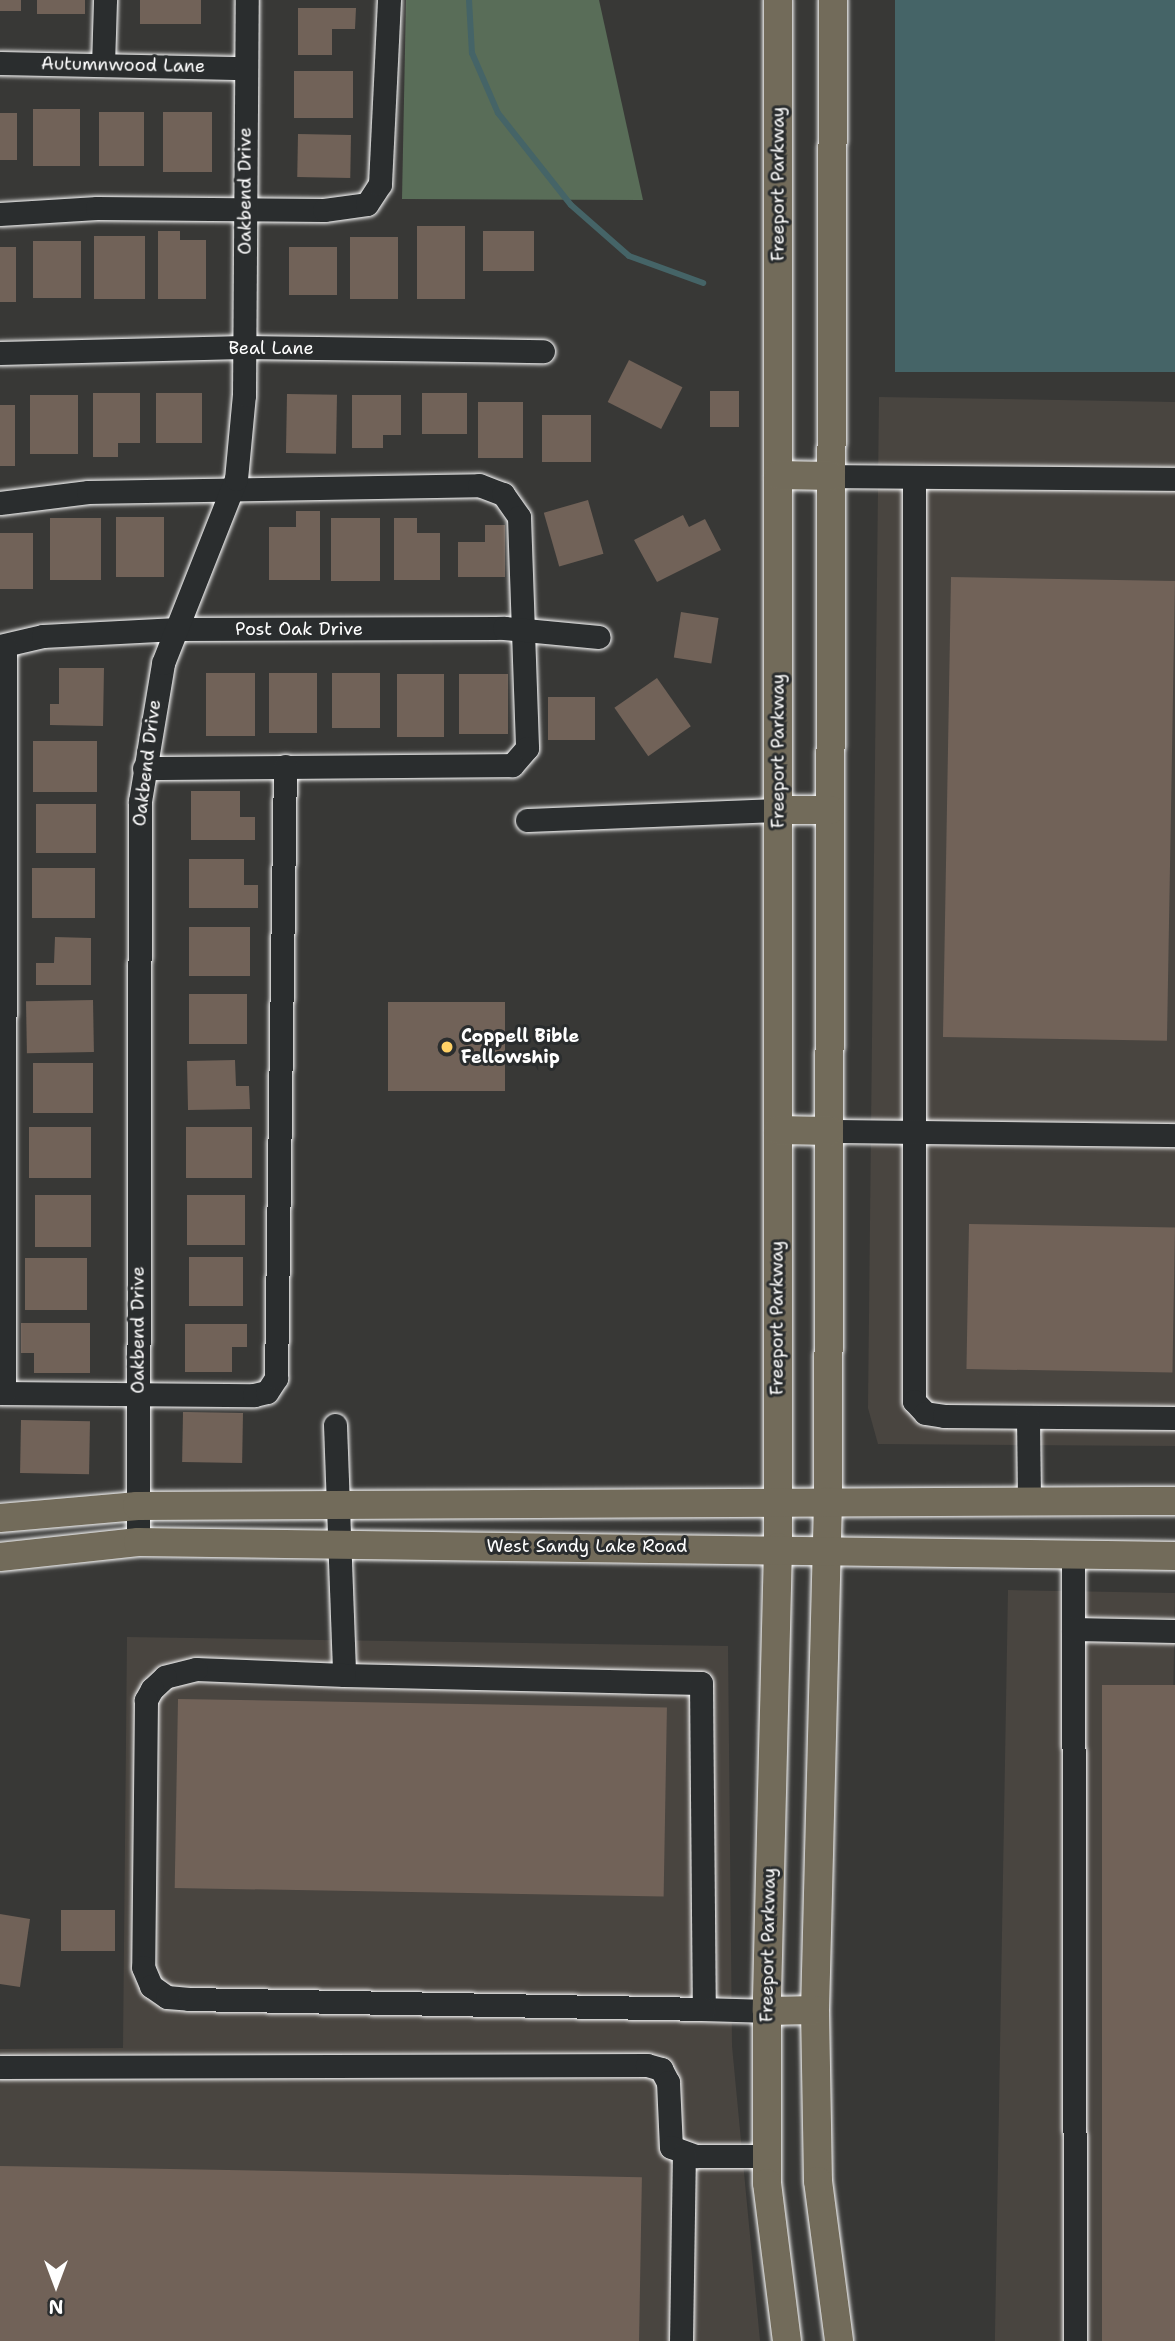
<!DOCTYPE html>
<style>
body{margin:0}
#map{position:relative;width:1175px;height:2341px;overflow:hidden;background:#383836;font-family:"Shantell Sans",sans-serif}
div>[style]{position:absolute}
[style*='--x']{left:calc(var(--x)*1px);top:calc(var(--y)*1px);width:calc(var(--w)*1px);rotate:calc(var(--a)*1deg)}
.built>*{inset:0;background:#494540;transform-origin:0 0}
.green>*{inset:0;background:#596d58}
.water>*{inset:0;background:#456467;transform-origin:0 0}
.stream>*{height:6px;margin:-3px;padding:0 3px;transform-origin:3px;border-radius:3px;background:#456467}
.building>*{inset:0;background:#716258;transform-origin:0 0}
.roads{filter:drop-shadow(0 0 2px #fff) drop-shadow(0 0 2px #fff)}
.minor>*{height:23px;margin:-11.5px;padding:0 11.5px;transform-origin:11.5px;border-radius:11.5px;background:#2a2d2e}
.major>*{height:28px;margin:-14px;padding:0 14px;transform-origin:14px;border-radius:14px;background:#726b5a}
.dots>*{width:19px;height:19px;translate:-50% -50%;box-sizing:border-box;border:4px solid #2a2d2e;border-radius:50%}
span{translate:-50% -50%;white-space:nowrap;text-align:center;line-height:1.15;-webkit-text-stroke:6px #2a2d2e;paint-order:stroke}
.street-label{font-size:18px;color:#fff}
.poi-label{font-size:18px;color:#fff;font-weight:700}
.left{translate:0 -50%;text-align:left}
.north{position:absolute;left:21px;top:2250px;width:70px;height:70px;-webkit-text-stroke:5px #2a2d2e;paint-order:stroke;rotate:180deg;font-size:19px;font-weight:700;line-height:28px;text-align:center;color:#fff}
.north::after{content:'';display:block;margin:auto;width:24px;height:32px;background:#fff;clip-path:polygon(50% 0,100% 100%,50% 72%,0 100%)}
</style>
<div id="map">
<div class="built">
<div style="clip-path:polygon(879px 397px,1175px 402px,1175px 1446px,878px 1444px,868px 1408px)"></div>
<div style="left:1008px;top:1590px;width:167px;height:751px;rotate:1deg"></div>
<div style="clip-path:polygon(127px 1637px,728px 1646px,732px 2046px,760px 2341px,0 2341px,0 2049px,123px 2048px)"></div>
</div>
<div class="green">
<div style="clip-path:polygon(406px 0,599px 0,643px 200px,402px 199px)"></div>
</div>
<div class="water">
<div style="left:895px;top:0;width:280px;height:372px"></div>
</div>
<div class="stream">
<div style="--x:469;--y:0;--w:53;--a:86.8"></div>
<div style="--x:472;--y:53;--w:65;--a:66.6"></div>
<div style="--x:498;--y:113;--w:117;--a:51.6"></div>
<div style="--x:571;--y:205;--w:77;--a:41.3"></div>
<div style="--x:629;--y:256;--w:79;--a:20"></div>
</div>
<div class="building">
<div style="left:0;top:0;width:21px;height:11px"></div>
<div style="left:37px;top:0;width:48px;height:14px"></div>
<div style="left:140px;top:0;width:61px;height:24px"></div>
<div style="clip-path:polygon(298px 8px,356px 8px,355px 29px,332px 29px,332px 55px,298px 55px)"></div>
<div style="left:294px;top:71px;width:59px;height:47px"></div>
<div style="left:33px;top:109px;width:47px;height:57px"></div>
<div style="left:99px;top:112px;width:45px;height:54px"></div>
<div style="left:163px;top:112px;width:49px;height:60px"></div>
<div style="left:0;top:113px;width:17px;height:47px"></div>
<div style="left:298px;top:134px;width:53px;height:43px;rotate:1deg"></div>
<div style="left:417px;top:226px;width:48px;height:73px"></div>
<div style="clip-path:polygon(158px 231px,180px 231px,180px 240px,206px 240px,206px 299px,158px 299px)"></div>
<div style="left:483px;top:231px;width:51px;height:40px"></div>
<div style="left:94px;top:236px;width:51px;height:63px"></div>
<div style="left:350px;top:237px;width:48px;height:62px"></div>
<div style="left:33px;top:241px;width:48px;height:57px"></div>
<div style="left:0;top:247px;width:16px;height:55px"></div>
<div style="left:289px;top:247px;width:48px;height:48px"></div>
<div style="left:629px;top:360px;width:60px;height:47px;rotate:27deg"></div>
<div style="left:710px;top:391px;width:29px;height:36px"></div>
<div style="clip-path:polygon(93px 393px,140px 393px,140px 443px,118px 443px,118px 457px,93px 457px)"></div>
<div style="left:156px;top:393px;width:46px;height:50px"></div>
<div style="left:422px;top:393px;width:45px;height:41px"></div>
<div style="left:287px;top:394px;width:50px;height:59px;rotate:1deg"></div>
<div style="left:30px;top:395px;width:48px;height:59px"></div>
<div style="clip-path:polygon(352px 395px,401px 395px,401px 435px,383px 435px,383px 448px,352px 448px)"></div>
<div style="left:478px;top:402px;width:45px;height:56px"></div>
<div style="left:0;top:405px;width:15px;height:61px"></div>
<div style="left:542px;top:415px;width:49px;height:47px"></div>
<div style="left:588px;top:500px;width:56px;height:46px;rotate:74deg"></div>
<div style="clip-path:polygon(296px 511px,320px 511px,320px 580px,269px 580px,269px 527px,296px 527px)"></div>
<div style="clip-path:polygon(683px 515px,689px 527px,705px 519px,721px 550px,657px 582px,634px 540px)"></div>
<div style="left:116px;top:517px;width:48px;height:60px"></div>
<div style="left:50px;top:518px;width:51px;height:62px"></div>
<div style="left:331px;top:518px;width:49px;height:63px"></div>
<div style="clip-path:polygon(394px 518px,417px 518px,417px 533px,440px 533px,440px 580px,394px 580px)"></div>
<div style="clip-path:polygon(485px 525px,505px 525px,505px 577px,458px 577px,458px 542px,485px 542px)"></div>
<div style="left:0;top:533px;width:33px;height:56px"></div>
<div style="left:951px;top:577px;width:224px;height:460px;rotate:1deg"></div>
<div style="left:681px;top:612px;width:38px;height:46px;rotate:9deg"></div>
<div style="clip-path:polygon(59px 668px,104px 668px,103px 726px,50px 725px,50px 704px,59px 704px)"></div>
<div style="left:206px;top:673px;width:49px;height:63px"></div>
<div style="left:269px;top:673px;width:48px;height:60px"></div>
<div style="left:332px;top:673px;width:48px;height:55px"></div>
<div style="left:397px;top:674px;width:47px;height:63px"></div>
<div style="left:459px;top:674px;width:49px;height:60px"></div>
<div style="left:657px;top:678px;width:59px;height:52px;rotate:55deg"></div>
<div style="left:548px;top:697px;width:47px;height:43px"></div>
<div style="left:33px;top:741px;width:64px;height:51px"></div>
<div style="clip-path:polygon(191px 791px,240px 791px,240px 817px,255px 817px,255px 840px,191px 840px)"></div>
<div style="left:36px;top:804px;width:60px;height:49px"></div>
<div style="clip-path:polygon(189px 859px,244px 859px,244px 885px,258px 885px,258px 908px,189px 908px)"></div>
<div style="left:32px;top:868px;width:63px;height:50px"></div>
<div style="left:189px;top:927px;width:61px;height:49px"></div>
<div style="clip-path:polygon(55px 937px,91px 938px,91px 985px,36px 985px,36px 963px,54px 963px)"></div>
<div style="left:189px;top:994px;width:58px;height:50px"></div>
<div style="left:93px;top:1000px;width:52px;height:67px;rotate:89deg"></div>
<div style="left:388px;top:1002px;width:117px;height:89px"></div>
<div style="clip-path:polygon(235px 1060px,236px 1086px,249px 1086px,250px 1109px,188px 1110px,187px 1061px)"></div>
<div style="left:93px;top:1063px;width:50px;height:60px;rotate:90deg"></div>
<div style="left:29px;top:1127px;width:62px;height:51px"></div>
<div style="left:186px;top:1127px;width:66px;height:51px"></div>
<div style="left:35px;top:1195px;width:56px;height:52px"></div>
<div style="left:187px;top:1195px;width:58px;height:50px"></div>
<div style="left:969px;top:1224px;width:206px;height:145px;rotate:1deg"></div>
<div style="left:189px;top:1257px;width:54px;height:49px"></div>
<div style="left:25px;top:1258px;width:62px;height:52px"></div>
<div style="clip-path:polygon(21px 1323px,90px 1323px,90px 1373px,34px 1373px,34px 1353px,21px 1353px)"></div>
<div style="clip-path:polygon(185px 1324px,247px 1324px,247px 1347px,232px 1347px,232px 1372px,185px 1372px)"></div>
<div style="left:183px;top:1412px;width:60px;height:50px;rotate:1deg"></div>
<div style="left:21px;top:1420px;width:69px;height:53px;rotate:1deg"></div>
<div style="left:1102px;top:1685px;width:73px;height:656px"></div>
<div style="left:178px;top:1699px;width:489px;height:189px;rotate:1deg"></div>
<div style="left:115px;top:1910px;width:41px;height:54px;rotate:90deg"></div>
<div style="clip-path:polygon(0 1914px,30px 1919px,20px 1987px,0 1984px)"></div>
<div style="left:0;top:2166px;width:642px;height:175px;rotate:1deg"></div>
</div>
<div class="roads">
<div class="minor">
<div style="--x:0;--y:63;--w:246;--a:1.2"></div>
<div style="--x:103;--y:65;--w:65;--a:-88.2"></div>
<div style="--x:0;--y:214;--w:97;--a:-3.5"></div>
<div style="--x:97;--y:208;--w:227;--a:0.5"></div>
<div style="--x:324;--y:210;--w:43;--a:-7.9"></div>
<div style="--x:367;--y:204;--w:24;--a:-57"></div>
<div style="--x:380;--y:184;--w:184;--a:-87.2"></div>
<div style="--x:0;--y:353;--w:244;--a:-1.4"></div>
<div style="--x:244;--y:347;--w:299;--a:0.8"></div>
<div style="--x:831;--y:476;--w:344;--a:0.5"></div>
<div style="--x:914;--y:477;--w:924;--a:90"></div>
<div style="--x:914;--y:1401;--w:16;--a:47"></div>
<div style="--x:925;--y:1413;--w:19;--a:9"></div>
<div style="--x:944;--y:1416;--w:231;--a:0.5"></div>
<div style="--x:0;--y:503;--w:89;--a:-7.1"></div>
<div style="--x:88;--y:492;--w:391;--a:-1"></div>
<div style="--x:479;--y:485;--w:26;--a:21"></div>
<div style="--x:503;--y:494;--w:28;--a:55"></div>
<div style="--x:519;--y:517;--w:231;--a:88"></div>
<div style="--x:527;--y:748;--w:23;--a:131"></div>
<div style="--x:512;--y:765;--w:368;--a:179.5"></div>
<div style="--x:0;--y:646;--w:44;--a:-13.1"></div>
<div style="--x:43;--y:636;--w:134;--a:-3"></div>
<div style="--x:177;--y:629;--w:327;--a:-0.2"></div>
<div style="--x:504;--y:628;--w:95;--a:5.4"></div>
<div style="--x:527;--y:820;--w:251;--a:-2.3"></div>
<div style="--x:829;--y:1131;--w:346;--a:0.7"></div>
<div style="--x:0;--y:1393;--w:254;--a:0.5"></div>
<div style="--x:254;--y:1395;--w:13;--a:-13"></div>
<div style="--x:267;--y:1392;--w:17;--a:-57"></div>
<div style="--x:276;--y:1378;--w:612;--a:-89.16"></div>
<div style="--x:4;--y:1393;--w:747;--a:-89.92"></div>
<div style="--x:1028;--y:1417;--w:85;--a:89.3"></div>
<div style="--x:335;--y:1425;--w:250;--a:87.9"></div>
<div style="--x:344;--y:1675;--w:357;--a:1.3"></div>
<div style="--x:701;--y:1683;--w:326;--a:89.5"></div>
<div style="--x:704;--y:2009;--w:63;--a:1.8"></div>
<div style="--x:138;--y:1542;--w:741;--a:-89.85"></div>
<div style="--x:140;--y:801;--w:140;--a:-80.5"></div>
<div style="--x:163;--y:663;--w:198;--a:-68.4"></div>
<div style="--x:236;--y:479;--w:84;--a:-84.6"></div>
<div style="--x:244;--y:395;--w:395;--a:-89.6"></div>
<div style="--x:1073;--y:1555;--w:786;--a:89.85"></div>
<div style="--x:1073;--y:1629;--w:102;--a:1.1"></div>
<div style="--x:344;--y:1675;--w:148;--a:-177.7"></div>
<div style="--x:196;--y:1669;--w:32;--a:166"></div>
<div style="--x:165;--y:1677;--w:18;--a:137"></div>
<div style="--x:152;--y:1689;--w:13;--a:119"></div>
<div style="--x:146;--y:1700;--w:267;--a:90.6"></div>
<div style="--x:143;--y:1967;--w:21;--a:67"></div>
<div style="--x:151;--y:1986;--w:19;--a:35"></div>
<div style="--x:167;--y:1997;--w:22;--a:5"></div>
<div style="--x:189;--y:1999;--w:515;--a:1.11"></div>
<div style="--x:0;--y:2067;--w:647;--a:-0.18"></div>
<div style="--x:647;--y:2065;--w:15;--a:16"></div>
<div style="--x:661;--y:2069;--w:15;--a:62"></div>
<div style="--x:668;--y:2082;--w:65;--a:87.4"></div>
<div style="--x:671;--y:2147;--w:27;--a:20"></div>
<div style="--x:696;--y:2156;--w:71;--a:0"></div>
<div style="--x:681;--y:2341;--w:187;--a:-89.1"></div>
</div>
<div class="major">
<div style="--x:778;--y:0;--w:1547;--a:90"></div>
<div style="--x:778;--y:1547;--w:464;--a:91.4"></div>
<div style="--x:767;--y:2011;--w:172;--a:90"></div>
<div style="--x:767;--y:2183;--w:159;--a:82.8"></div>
<div style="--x:833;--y:0;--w:1501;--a:90.19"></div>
<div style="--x:828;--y:1501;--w:509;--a:91.46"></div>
<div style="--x:815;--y:2010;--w:171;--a:89"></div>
<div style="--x:818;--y:2181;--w:161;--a:82.5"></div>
<div style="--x:778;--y:475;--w:53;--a:1.1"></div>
<div style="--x:778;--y:810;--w:52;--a:0"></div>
<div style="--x:778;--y:1130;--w:51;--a:1.1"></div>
<div style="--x:0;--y:1518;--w:138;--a:-5"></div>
<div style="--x:137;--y:1506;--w:1038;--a:-0.28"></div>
<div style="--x:0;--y:1557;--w:139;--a:-6.2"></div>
<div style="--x:138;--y:1542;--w:1037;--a:0.77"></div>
<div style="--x:767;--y:2011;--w:48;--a:-1.2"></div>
</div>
</div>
<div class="dots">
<div style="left:447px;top:1047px;background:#ffd166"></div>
</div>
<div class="street-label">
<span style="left:123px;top:65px;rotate:1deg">Autumnwood Lane</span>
<span style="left:778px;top:184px;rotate:-90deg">Freeport Parkway</span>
<span style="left:245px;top:191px;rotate:-90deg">Oakbend Drive</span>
<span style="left:271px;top:348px">Beal Lane</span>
<span style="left:299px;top:629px">Post Oak Drive</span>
<span style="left:778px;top:751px;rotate:-90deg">Freeport Parkway</span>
<span style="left:147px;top:763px;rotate:-83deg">Oakbend Drive</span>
<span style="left:777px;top:1318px;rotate:-90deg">Freeport Parkway</span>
<span style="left:138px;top:1330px;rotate:-90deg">Oakbend Drive</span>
<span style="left:587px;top:1546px">West Sandy Lake Road</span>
<span style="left:768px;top:1945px;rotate:-89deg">Freeport Parkway</span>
</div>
<div class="poi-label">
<span class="left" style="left:461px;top:1047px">Coppell Bible<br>Fellowship</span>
</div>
<div class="north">N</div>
</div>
